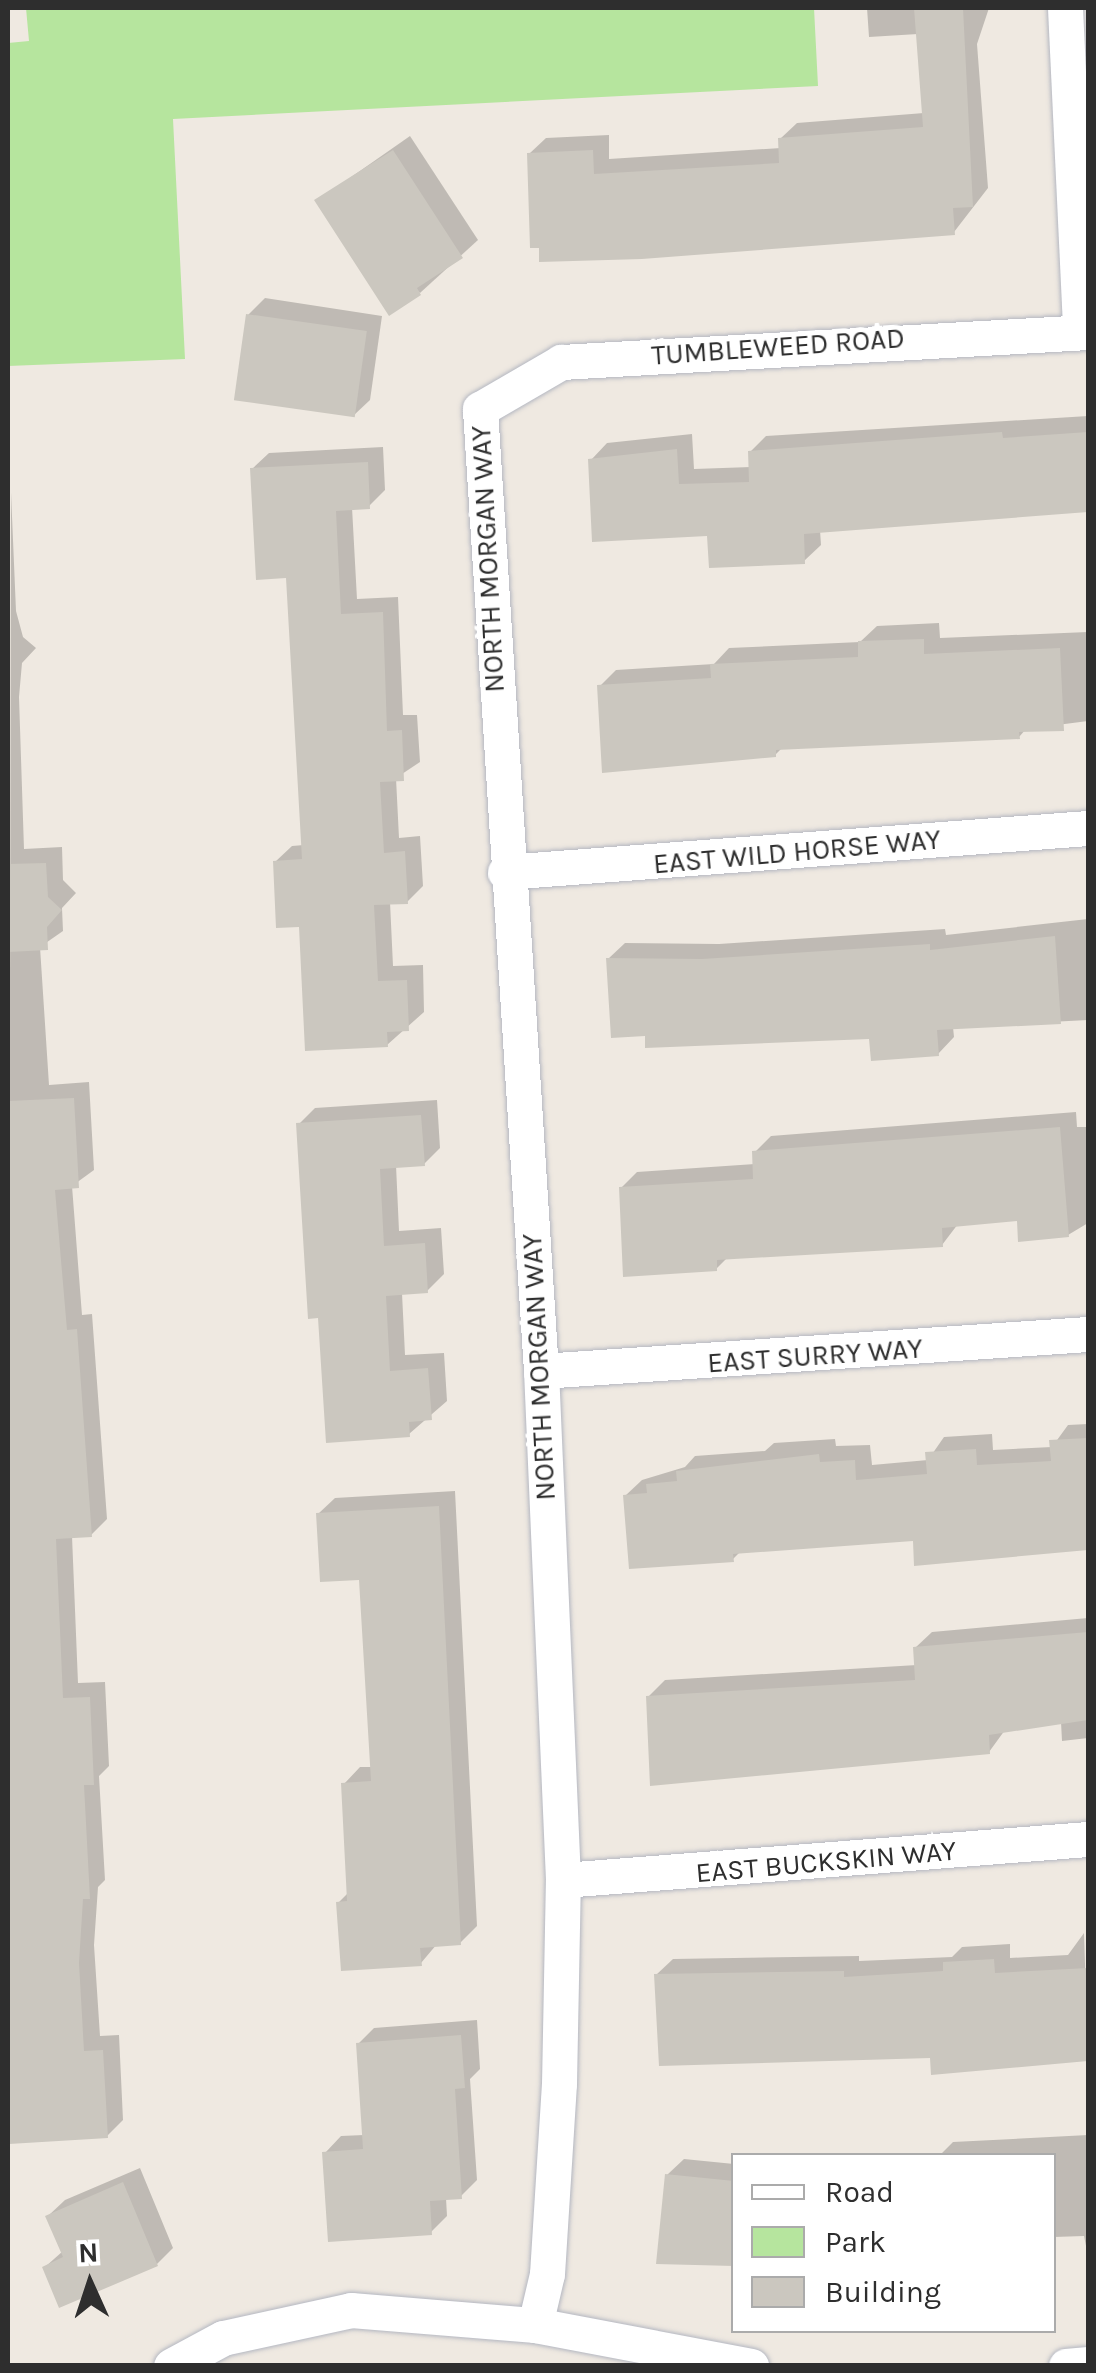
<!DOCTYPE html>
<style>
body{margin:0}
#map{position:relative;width:1096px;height:2373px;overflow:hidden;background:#efe9e1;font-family:Karla,sans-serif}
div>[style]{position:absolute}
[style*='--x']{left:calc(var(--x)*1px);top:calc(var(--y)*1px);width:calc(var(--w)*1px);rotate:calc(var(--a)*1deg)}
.green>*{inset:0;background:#b6e59e}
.shadow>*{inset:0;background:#0003}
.building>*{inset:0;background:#cbc7bf;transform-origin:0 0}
.roads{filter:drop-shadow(0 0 2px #b4b7c1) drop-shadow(0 0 2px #b4b7c1)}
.minor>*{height:35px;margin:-17.5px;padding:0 17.5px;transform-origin:17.5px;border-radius:17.5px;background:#fff}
span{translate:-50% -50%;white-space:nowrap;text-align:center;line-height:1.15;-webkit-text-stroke:10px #fff;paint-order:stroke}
.street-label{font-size:28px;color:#2e2e2e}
.frame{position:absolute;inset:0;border:10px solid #2e2e2e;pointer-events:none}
.legend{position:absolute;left:731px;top:2153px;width:325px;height:180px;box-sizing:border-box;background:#fff;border:2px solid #ababab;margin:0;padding:12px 18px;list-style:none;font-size:30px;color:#2e2e2e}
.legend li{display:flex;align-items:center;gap:20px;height:50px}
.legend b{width:50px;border:2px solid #ababab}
.north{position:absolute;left:40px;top:2233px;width:100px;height:100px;-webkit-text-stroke:8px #fff;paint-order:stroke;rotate:357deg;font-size:28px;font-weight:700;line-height:40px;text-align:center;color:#2e2e2e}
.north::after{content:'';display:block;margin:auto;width:35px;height:45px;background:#2e2e2e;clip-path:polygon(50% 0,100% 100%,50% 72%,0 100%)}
</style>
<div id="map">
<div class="green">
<div style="clip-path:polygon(26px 8px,814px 8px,818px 86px,173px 119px,185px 359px,8px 366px,8px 43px,29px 41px)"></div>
</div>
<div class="shadow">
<div style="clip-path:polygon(867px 8px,989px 8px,977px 44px,988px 188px,954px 232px,542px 259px,529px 154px,546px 138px,609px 135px,609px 159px,781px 148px,780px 139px,797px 123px,924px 113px,918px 34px,869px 37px)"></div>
<div style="clip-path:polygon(410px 136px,478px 240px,420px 293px,317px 201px)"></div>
<div style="clip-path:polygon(265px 298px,382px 316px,370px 400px,353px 416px,248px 315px)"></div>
<div style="clip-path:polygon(1088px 416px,1088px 510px,820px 530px,821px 545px,804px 561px,710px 533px,591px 460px,607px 443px,692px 434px,694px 469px,751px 467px,750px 452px,766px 436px)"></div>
<div style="clip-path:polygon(383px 447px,385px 490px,369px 506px,352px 507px,357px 599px,398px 597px,403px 715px,417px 715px,420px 762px,396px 778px,399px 838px,420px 836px,423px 886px,407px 902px,390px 902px,393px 966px,423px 965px,424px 1012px,387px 1045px,301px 925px,275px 862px,292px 846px,304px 845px,288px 576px,252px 469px,269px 453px)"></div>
<div style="clip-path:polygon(11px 492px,16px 611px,23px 637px,36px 648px,22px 663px,19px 697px,24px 849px,62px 847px,63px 880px,76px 893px,62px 908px,63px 931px,40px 947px,49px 1085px,89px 1082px,94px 1170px,72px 1186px,82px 1315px,92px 1314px,107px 1519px,91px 1535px,72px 1536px,78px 1683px,105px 1682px,109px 1766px,99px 1776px,105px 1880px,98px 1887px,94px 1945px,100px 2036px,119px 2035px,123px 2120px,107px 2136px,8px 2103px,8px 2049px,15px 2041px,8px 1974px)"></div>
<div style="clip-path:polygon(939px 623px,940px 638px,1088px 632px,1088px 721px,1026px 729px,1019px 737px,782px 748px,775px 755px,600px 686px,616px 670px,714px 664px,729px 648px,860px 642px,877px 626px)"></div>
<div style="clip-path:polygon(1088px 919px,1088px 1020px,953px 1027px,954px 1037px,938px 1054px,871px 1036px,647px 1034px,608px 959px,625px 943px,719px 944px,945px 929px,946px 935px)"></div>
<div style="clip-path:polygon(437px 1100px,440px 1148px,424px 1164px,396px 1165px,399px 1231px,441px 1228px,444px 1274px,427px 1291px,402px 1293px,405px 1355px,444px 1353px,447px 1401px,409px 1434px,320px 1316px,299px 1124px,315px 1108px)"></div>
<div style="clip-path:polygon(1076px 1112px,1077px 1127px,1088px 1127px,1088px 1223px,1068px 1235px,1019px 1218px,958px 1224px,942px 1245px,729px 1256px,716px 1269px,621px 1188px,637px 1172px,755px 1164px,755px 1152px,771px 1136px)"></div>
<div style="clip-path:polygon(1088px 1424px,1088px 1547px,917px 1563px,915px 1539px,741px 1551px,733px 1559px,625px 1496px,642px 1480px,685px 1467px,695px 1456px,765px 1451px,774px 1443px,835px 1439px,836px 1446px,870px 1445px,872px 1465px,928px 1460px,944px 1437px,992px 1434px,993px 1450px,1052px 1447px,1068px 1425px)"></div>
<div style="clip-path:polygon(455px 1491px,477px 1926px,460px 1943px,437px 1944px,421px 1963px,338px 1903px,349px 1892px,344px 1784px,360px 1767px,373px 1767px,362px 1577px,318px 1514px,335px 1498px)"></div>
<div style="clip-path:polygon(1088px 1618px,1088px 1738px,1062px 1741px,1061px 1722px,1005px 1730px,989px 1752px,652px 1783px,648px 1697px,665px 1680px,917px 1665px,915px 1648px,932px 1632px)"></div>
<div style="clip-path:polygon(1084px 1933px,1088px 2057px,933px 2073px,932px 2055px,656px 1975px,673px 1959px,859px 1956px,859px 1961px,952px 1957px,962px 1947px,1010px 1944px,1010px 1958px,1068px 1955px)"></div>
<div style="clip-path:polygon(477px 2020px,480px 2069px,470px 2079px,477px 2180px,460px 2197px,446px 2198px,447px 2216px,431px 2232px,325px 2153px,341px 2136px,364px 2135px,358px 2044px,374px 2028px)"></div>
<div style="clip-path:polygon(1088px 2135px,1088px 2256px,1084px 2236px,1054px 2237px,1054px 2156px,939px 2156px,953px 2142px)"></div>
<div style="clip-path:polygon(684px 2159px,734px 2164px,734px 2263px,658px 2262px,667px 2175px)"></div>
<div style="clip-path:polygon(140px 2168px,173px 2248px,157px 2264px,45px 2267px,63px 2251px,48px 2216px,65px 2200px)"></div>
</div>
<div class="building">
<div style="clip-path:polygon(914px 8px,963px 8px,973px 207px,953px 208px,955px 235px,642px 259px,539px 262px,539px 248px,530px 248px,527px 153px,593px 150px,594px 174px,779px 163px,778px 138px,923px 127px)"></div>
<div style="clip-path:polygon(393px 150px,463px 258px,417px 288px,421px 295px,389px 316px,314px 200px)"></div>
<div style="left:246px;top:314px;width:122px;height:87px;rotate:8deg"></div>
<div style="clip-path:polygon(1002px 432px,1003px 438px,1088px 432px,1088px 512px,804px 534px,805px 564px,709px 568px,707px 536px,592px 542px,588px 459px,677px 449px,679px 484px,749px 482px,748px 451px)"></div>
<div style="clip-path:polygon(368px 462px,370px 509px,336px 511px,341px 614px,383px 612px,387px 731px,402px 730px,404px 781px,380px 782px,384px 853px,405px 851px,408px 904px,374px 905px,378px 981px,407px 980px,409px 1031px,387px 1032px,388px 1047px,305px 1051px,299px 927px,276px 928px,273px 861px,302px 859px,286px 578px,256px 580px,250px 468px)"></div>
<div style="clip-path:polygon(924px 639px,924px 654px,1060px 648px,1064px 731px,1019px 732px,1020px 739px,776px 750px,776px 757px,602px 773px,597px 685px,711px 678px,710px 664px,858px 657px,858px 641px)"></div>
<div style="clip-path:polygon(46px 863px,48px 897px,62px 910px,47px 927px,48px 950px,8px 952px,8px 864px)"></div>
<div style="clip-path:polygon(1055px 936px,1061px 1024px,937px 1030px,939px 1056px,871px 1061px,869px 1039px,645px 1048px,645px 1036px,611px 1038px,606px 958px,702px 959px,930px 944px,930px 950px)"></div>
<div style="clip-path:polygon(74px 1098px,79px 1188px,55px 1190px,67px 1330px,77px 1329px,92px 1537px,56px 1539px,63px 1698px,90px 1697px,94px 1785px,84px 1785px,90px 1899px,83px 1899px,79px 1963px,84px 2051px,103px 2050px,108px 2138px,9px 2144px,8px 1101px)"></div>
<div style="clip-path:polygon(421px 1115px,425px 1166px,380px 1169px,384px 1246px,425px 1243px,428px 1293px,386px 1296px,390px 1371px,428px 1368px,432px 1420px,409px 1422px,410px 1437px,326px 1443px,318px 1318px,308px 1319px,296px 1123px)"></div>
<div style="clip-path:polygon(1060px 1127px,1069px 1237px,1018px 1242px,1017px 1221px,942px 1228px,943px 1247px,717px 1260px,717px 1271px,623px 1277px,619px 1187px,753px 1179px,752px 1151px)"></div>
<div style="clip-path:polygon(1088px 1438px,1088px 1550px,914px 1566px,913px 1541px,733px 1554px,734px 1562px,629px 1569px,623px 1495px,647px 1493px,646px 1484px,677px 1481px,676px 1471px,819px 1454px,820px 1462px,855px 1460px,856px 1480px,927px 1474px,925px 1452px,976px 1449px,977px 1465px,1051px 1461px,1049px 1440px)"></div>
<div style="clip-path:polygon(439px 1506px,461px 1945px,420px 1948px,422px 1966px,341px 1971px,336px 1902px,347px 1901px,341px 1783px,371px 1781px,359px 1580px,320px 1582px,316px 1513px)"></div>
<div style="clip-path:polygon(1088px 1632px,1088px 1720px,989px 1735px,990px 1754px,650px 1786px,646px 1696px,915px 1680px,913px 1647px)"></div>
<div style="clip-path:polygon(994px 1959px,995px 1973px,1088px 1968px,1088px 2061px,931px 2075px,930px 2058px,659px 2066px,654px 1974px,844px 1971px,844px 1977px,943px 1971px,943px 1962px)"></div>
<div style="clip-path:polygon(461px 2035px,465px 2088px,455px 2089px,462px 2199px,430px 2201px,432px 2235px,328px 2242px,322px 2152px,363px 2149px,356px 2043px)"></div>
<div style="clip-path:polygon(665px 2174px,734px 2181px,734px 2266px,656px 2264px)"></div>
<div style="clip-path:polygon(123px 2182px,158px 2266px,59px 2308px,42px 2267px,63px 2257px,45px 2216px)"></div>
</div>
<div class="roads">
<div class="minor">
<div style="--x:1065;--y:8;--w:324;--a:87.3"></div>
<div style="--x:505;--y:872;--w:585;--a:-4.32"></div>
<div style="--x:541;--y:1371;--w:548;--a:-3.87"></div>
<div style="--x:563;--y:1880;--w:527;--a:-4.47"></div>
<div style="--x:535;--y:2325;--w:52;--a:-76.8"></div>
<div style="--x:547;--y:2274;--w:190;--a:-86.4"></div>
<div style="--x:559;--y:2084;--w:204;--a:-88.9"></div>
<div style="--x:563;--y:1880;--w:509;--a:-92.47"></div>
<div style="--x:541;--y:1371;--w:964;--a:-93.63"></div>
<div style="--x:480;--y:409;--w:94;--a:-30.1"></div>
<div style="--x:561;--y:362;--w:528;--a:-3.26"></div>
<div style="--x:171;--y:2366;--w:59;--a:-28.3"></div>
<div style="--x:223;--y:2338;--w:131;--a:-12.3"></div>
<div style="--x:351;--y:2310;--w:185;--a:4.7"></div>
<div style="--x:535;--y:2325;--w:220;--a:10.7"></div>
<div style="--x:1066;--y:2366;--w:22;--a:-5"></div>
</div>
</div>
<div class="street-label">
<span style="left:778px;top:347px;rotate:-4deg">TUMBLEWEED ROAD</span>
<span style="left:488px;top:559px;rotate:-93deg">NORTH MORGAN WAY</span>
<span style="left:797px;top:852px;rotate:-5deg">EAST WILD HORSE WAY</span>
<span style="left:815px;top:1356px;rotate:-4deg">EAST SURRY WAY</span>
<span style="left:539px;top:1367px;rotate:-93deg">NORTH MORGAN WAY</span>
<span style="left:826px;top:1862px;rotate:-5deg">EAST BUCKSKIN WAY</span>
</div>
<div class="frame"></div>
<ul class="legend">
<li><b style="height:12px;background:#fff"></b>Road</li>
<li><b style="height:28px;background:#b6e59e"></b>Park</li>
<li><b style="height:28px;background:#cbc7bf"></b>Building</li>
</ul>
<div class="north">N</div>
</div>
